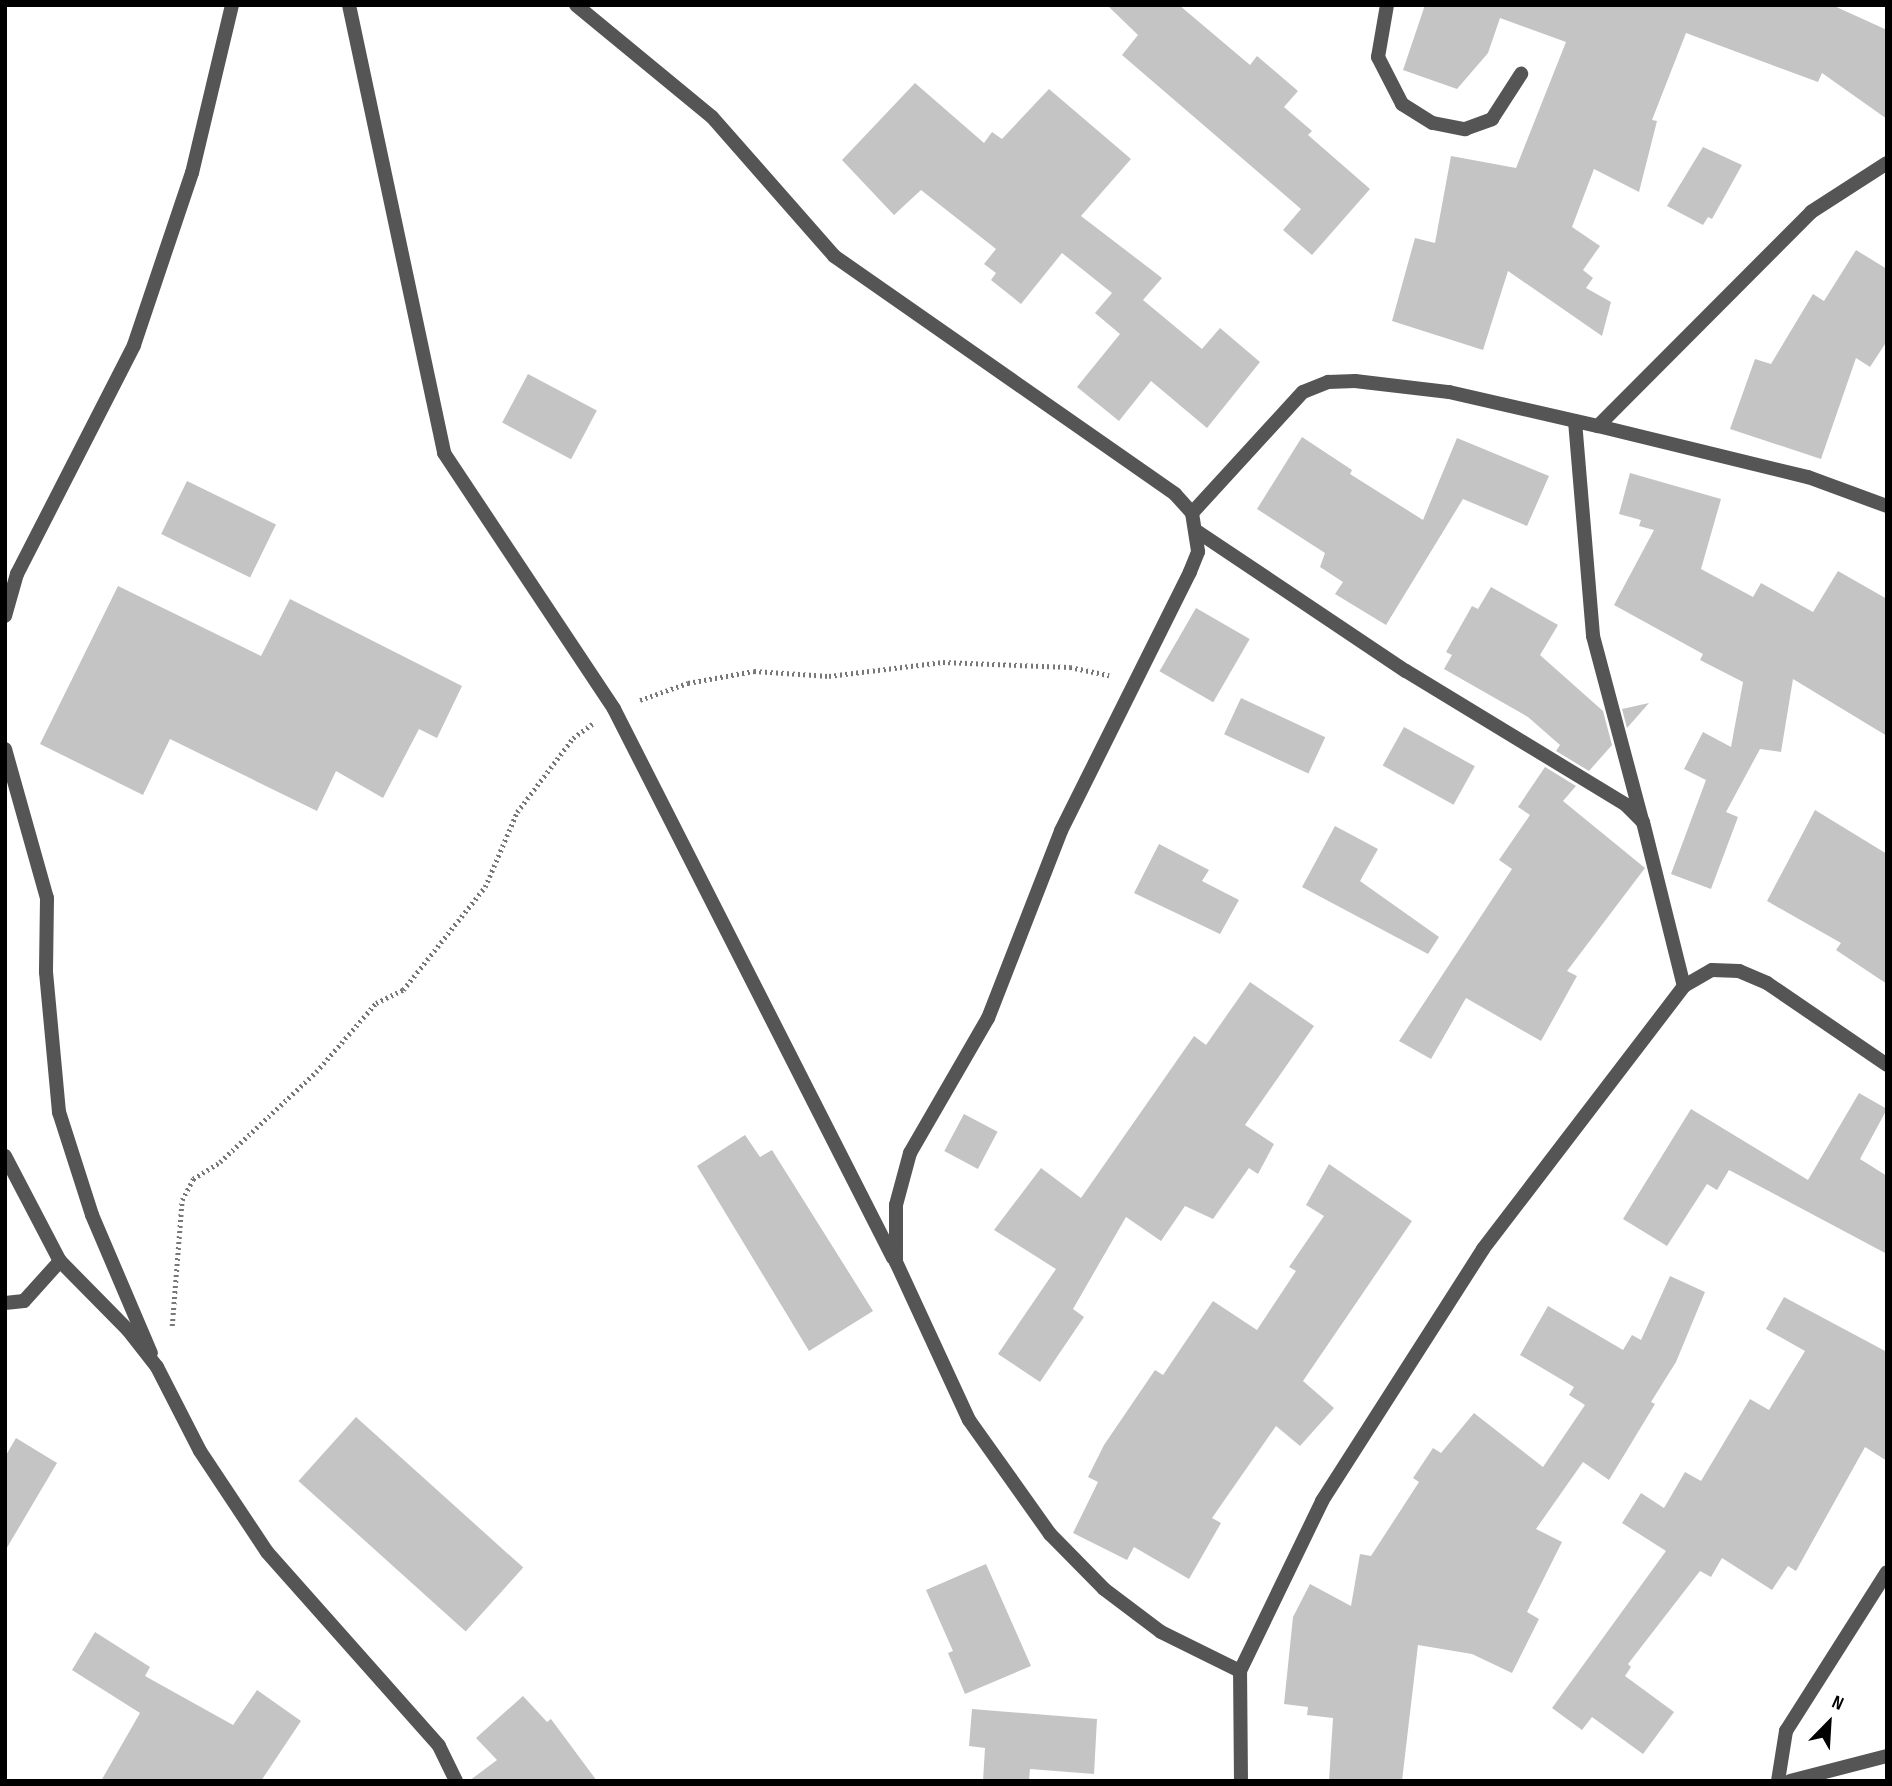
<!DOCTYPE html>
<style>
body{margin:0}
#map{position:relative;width:1892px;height:1786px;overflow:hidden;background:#fff;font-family:"Sofia Sans Condensed",sans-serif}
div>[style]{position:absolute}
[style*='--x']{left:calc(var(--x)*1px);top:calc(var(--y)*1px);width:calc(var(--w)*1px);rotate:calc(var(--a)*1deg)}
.building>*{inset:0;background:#c4c4c4;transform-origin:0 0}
.path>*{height:4.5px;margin-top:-2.25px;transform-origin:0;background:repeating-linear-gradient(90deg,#777 0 2px,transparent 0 5.5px)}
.minor>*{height:14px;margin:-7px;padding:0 7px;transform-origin:7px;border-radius:7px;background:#555}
span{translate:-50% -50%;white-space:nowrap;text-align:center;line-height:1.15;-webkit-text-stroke:5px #fff;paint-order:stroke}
.frame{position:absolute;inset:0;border:7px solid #000;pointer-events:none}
.north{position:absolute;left:1794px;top:1688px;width:70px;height:70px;-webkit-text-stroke:5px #fff;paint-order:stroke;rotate:24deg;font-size:19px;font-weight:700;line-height:28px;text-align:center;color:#000}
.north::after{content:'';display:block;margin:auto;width:24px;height:32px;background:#000;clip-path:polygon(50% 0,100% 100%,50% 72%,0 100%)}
</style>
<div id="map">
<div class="building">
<div style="clip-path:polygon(1107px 5px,1179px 5px,1250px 65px,1257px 56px,1298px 91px,1284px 107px,1312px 131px,1308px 135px,1370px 189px,1312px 255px,1283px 230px,1301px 209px,1122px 55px,1138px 35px)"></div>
<div style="clip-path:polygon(1425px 5px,1832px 5px,1887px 30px,1887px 119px,1822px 73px,1818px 82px,1686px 33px,1652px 120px,1657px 121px,1639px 192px,1594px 169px,1572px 227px,1600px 246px,1583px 270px,1593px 278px,1586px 288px,1611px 302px,1602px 336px,1508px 271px,1483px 350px,1392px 321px,1415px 238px,1435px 243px,1451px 156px,1516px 168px,1566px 42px,1500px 18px,1488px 53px,1457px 89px,1403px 70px)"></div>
<div style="clip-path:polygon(915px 83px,984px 143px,992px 132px,1002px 139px,1049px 89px,1131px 159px,1081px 216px,1162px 278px,1143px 300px,1202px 349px,1220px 328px,1260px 362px,1207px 428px,1151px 381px,1119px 421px,1077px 387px,1120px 334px,1095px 313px,1112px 293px,1062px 253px,1021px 304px,991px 280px,996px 273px,984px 264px,996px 249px,921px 190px,894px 215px,842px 160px)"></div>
<div style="clip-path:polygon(1703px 147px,1742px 165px,1712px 219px,1708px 217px,1703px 225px,1667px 206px)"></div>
<div style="clip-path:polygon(1856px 250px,1887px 269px,1887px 341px,1870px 367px,1856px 358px,1821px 459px,1730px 429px,1755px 359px,1771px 364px,1813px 294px,1824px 301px)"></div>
<div style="left:528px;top:374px;width:78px;height:55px;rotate:28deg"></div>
<div style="clip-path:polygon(1302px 437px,1352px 470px,1350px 474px,1423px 520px,1457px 438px,1549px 476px,1527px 526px,1463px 499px,1386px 625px,1335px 594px,1343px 582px,1320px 567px,1325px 553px,1257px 509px)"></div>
<div style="clip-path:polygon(1630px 473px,1721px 499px,1701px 569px,1753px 597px,1761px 583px,1813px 612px,1838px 571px,1887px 599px,1887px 736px,1793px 679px,1781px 752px,1760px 749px,1726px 812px,1738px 817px,1711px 889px,1671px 874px,1706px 780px,1684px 769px,1703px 732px,1731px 747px,1743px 682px,1700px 660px,1703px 654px,1614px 605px,1654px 530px,1639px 526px,1641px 520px,1619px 514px)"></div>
<div style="left:187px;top:481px;width:99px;height:59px;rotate:26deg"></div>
<div style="clip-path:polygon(118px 586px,261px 656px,290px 599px,462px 686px,437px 738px,419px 729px,383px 798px,336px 771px,317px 811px,170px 739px,143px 795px,40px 744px)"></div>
<div style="clip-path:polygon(1491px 587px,1558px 625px,1540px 655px,1603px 711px,1612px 745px,1589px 771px,1556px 751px,1560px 745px,1528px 717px,1444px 669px,1452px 655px,1446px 652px,1472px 606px,1478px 609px)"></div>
<div style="left:1196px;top:608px;width:62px;height:73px;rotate:30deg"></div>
<div style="left:1241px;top:698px;width:93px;height:40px;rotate:25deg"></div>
<div style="clip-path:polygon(1649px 703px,1627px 728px,1622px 709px)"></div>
<div style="left:1404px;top:727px;width:81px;height:44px;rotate:29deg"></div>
<div style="clip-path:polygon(1545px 767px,1576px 786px,1563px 801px,1645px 868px,1567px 971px,1577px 976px,1541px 1041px,1466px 998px,1431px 1059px,1399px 1041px,1512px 869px,1499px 860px,1530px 815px,1518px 807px)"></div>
<div style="clip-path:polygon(1815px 810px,1887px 854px,1887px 984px,1836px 950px,1841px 943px,1767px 901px)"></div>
<div style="clip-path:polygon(1335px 826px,1378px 849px,1360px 881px,1439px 937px,1428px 954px,1302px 887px)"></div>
<div style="clip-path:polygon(1159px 844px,1209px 870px,1202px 881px,1239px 900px,1220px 934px,1134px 893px)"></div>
<div style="clip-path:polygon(1250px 982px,1314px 1026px,1245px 1125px,1274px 1144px,1258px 1174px,1249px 1168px,1213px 1219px,1185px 1206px,1161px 1241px,1126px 1217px,1073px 1309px,1084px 1317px,1040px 1382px,998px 1354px,1056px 1269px,994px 1230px,1041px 1168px,1081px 1198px,1194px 1036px,1206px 1045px)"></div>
<div style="clip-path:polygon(1859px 1093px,1887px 1109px,1860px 1159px,1887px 1176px,1887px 1254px,1729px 1170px,1717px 1190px,1707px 1184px,1667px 1246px,1623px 1219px,1691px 1109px,1808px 1180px)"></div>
<div style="left:964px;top:1114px;width:38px;height:42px;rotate:28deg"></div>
<div style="clip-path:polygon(745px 1135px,760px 1157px,772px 1150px,873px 1311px,809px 1351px,697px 1166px)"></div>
<div style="clip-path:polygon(1329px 1164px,1412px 1221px,1303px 1381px,1334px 1408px,1300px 1446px,1276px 1426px,1212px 1518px,1221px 1523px,1189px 1579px,1134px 1547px,1127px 1560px,1073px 1533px,1098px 1482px,1088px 1477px,1104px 1445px,1155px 1370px,1163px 1375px,1213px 1301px,1257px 1330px,1296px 1271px,1289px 1267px,1324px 1216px,1306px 1205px)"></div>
<div style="clip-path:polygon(1670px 1276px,1705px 1292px,1676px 1362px,1651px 1402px,1655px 1404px,1609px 1480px,1583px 1462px,1536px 1529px,1562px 1542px,1527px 1612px,1539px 1619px,1512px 1673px,1472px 1654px,1418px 1645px,1402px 1781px,1329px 1781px,1333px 1718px,1307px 1715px,1308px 1707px,1284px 1704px,1293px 1617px,1310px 1584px,1351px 1606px,1360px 1554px,1371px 1556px,1419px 1482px,1413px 1478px,1433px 1448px,1441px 1453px,1474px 1413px,1543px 1467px,1585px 1405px,1569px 1395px,1574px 1387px,1520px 1355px,1548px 1306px,1623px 1350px,1632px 1335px,1641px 1340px)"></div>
<div style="clip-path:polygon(1784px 1297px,1887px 1352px,1887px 1461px,1865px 1447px,1796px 1571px,1788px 1566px,1772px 1590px,1722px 1558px,1711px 1577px,1700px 1571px,1628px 1664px,1631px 1667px,1625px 1676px,1674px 1712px,1643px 1754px,1592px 1717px,1582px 1730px,1552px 1708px,1666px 1551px,1622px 1523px,1641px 1493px,1664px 1508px,1685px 1472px,1701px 1481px,1750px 1399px,1769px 1410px,1805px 1351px,1766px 1329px)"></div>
<div style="left:356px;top:1417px;width:225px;height:86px;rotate:42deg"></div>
<div style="clip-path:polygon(16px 1438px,57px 1463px,5px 1551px,5px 1457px)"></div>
<div style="clip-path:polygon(986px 1564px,1031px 1666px,965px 1694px,948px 1653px,953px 1651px,926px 1590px)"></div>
<div style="clip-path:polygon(95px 1632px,150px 1667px,145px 1676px,233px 1725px,257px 1690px,301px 1721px,261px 1781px,101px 1781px,140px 1713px,72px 1670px)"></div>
<div style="clip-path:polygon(523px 1696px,547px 1722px,551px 1719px,597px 1781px,469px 1781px,497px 1760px,476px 1738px)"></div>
<div style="clip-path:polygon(972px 1709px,1097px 1719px,1094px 1774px,1030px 1769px,1029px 1781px,983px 1781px,985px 1748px,969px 1746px)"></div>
</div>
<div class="path">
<div style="--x:640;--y:700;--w:51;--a:-19.5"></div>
<div style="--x:688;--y:683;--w:67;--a:-10.3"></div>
<div style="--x:754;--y:671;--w:75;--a:3.8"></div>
<div style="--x:829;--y:676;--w:115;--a:-7"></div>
<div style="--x:943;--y:662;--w:127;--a:2.3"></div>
<div style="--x:1070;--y:667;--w:40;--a:12"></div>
<div style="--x:172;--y:1326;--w:126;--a:-85.5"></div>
<div style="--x:182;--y:1200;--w:24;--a:-62"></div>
<div style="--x:193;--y:1179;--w:32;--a:-32"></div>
<div style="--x:220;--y:1162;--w:132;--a:-43.2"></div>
<div style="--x:316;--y:1072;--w:91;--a:-49"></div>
<div style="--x:376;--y:1003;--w:30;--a:-26"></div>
<div style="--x:403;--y:990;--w:132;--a:-51.5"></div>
<div style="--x:485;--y:887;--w:82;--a:-66.9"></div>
<div style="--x:517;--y:812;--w:93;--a:-52.9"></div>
<div style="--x:573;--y:738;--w:24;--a:-36"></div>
</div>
<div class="minor">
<div style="--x:349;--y:5;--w:458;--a:78"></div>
<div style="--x:444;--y:453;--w:307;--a:56.4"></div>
<div style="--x:614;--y:709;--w:616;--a:63.06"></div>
<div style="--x:576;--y:5;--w:176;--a:39.5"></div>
<div style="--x:712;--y:117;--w:185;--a:48.7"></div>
<div style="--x:834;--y:256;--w:416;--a:34.9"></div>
<div style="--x:1175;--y:494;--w:25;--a:48"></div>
<div style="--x:1192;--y:513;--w:39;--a:81"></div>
<div style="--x:1198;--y:552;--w:22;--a:112"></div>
<div style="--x:1190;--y:572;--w:289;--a:116.5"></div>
<div style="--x:1061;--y:831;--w:201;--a:111.3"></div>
<div style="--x:988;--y:1018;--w:156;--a:120"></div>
<div style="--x:910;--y:1153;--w:54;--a:105.1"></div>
<div style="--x:896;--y:1205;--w:57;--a:90"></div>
<div style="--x:896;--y:1262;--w:174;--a:65.2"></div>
<div style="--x:969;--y:1420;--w:140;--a:54.6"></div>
<div style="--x:1050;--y:1534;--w:77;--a:45.5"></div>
<div style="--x:1104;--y:1589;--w:71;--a:37"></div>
<div style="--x:1161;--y:1632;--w:88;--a:26.3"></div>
<div style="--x:1387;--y:5;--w:53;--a:99.8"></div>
<div style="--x:1378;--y:57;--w:53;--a:62.9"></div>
<div style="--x:1402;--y:104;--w:36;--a:32"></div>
<div style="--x:1433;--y:123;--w:33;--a:11"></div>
<div style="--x:1465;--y:129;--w:29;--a:-20"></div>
<div style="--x:1492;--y:119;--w:54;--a:-57.2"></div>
<div style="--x:1575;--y:421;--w:216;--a:85.2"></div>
<div style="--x:1593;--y:636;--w:190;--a:75.1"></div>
<div style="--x:1598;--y:426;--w:302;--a:-45.1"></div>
<div style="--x:1811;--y:212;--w:90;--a:-32.8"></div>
<div style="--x:1192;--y:513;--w:164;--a:-47.5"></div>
<div style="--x:1303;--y:392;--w:27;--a:-22"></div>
<div style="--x:1328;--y:382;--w:27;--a:-2"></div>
<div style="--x:1355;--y:381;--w:95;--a:6.7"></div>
<div style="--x:1449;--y:392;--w:153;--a:12.9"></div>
<div style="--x:1598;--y:426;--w:216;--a:13.7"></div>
<div style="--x:1808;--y:477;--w:84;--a:20.2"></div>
<div style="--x:1198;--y:532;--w:250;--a:33.8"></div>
<div style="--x:1406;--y:671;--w:258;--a:31.3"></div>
<div style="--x:1626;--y:805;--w:24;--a:45"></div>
<div style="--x:1643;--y:822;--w:169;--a:76"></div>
<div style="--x:5;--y:616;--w:44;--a:-74.1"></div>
<div style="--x:17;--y:574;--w:257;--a:-62.9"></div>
<div style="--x:134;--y:345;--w:182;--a:-71.4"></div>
<div style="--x:192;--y:173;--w:173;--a:-76.6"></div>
<div style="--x:5;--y:749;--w:155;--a:74.3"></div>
<div style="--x:47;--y:898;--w:74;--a:90.8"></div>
<div style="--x:46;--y:972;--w:141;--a:84.7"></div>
<div style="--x:59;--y:1112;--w:108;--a:72.2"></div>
<div style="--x:92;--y:1215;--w:150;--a:66.9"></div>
<div style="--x:5;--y:1156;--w:119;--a:62.4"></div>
<div style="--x:60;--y:1261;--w:97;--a:45.4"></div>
<div style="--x:128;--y:1330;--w:47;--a:51.9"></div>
<div style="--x:157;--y:1367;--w:94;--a:62.9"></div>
<div style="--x:200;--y:1451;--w:121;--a:56.4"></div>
<div style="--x:267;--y:1552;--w:259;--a:48.4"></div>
<div style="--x:439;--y:1746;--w:39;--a:64"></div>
<div style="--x:5;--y:1303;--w:19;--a:-6"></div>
<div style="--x:24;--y:1301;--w:54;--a:-48"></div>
<div style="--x:1241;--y:1781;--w:110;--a:-90.5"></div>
<div style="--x:1240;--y:1671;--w:189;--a:-64.2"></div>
<div style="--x:1322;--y:1501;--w:299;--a:-57.4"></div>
<div style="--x:1483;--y:1249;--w:331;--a:-52.6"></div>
<div style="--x:1684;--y:986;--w:32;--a:-30"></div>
<div style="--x:1712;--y:970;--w:27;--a:2"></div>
<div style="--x:1739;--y:971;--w:30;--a:23"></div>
<div style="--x:1767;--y:983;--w:145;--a:34.3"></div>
<div style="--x:1778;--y:1781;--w:51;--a:-80.9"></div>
<div style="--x:1786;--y:1731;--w:188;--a:-57.6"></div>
<div style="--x:1790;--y:1781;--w:100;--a:-14.5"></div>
</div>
<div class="frame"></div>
<div class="north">N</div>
</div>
